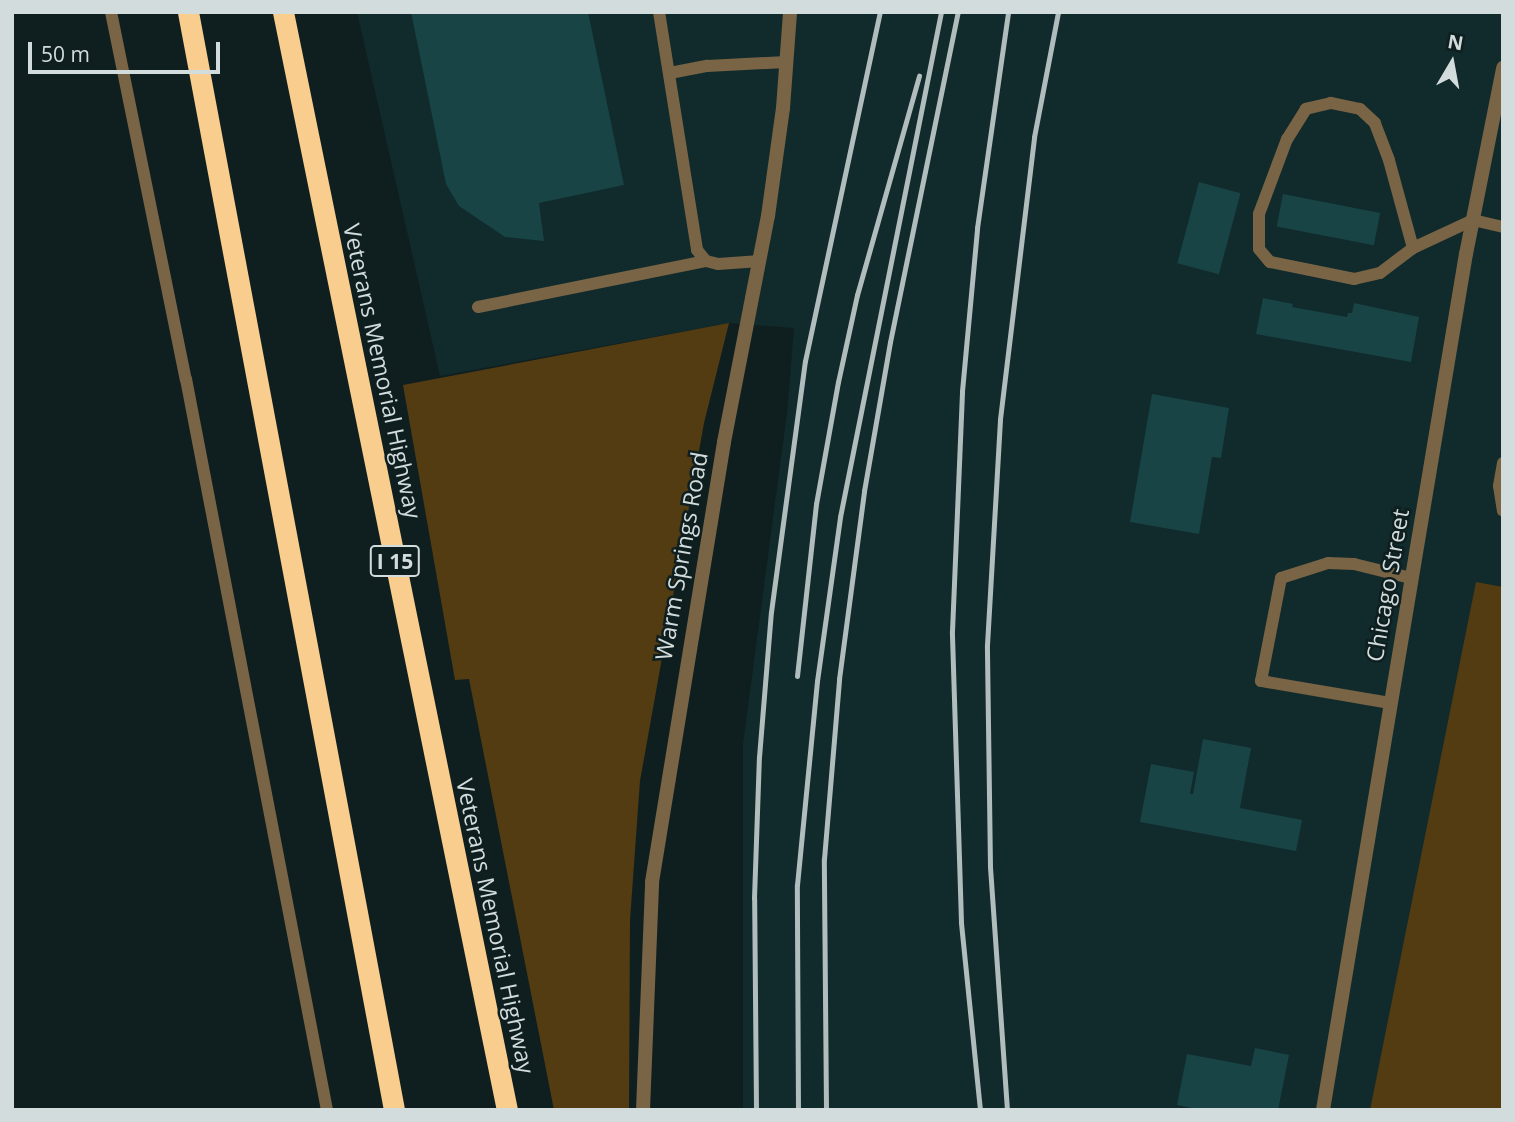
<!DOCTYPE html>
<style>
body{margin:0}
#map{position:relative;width:1515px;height:1122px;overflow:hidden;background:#0f1f20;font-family:"Open Sans",sans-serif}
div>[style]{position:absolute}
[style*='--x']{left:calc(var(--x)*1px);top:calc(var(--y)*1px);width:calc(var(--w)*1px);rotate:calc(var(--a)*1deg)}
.built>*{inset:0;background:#112a2c}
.green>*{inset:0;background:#533b12}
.building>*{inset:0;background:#194446;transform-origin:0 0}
.lane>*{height:12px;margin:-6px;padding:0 6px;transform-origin:6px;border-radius:6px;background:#796445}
.street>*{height:14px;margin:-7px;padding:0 7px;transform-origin:7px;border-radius:7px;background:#796445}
.highway>*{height:21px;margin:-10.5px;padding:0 10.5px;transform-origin:10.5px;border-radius:10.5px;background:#f8cd8d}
.rail>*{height:5px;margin:-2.5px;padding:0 2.5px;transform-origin:2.5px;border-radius:2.5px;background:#b1bcbd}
span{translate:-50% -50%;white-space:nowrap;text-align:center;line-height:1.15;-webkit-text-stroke:5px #0f1f20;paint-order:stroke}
.shield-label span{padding:2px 5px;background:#0f1f20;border:2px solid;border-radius:5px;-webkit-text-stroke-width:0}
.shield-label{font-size:21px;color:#d2dcdd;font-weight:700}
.street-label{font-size:23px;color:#d2dcdd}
.frame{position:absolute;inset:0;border:14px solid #d2dcdd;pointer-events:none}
.north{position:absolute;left:1417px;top:28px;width:70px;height:70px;-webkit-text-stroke:5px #0f1f20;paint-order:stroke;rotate:10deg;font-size:19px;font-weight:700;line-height:28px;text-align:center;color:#d2dcdd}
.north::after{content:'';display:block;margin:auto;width:24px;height:32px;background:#d2dcdd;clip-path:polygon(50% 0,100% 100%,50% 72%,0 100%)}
.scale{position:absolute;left:28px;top:42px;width:192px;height:32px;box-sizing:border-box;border:4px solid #d2dcdd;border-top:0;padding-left:9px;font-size:21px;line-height:24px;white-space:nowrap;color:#d2dcdd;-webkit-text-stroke:5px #0f1f20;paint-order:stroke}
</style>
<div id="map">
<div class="built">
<div style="clip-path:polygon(357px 12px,1503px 12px,1503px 587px,1476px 583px,1377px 1110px,743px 1110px,743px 744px,787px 413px,794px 328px,729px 323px,440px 376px)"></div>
</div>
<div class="green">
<div style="clip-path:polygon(729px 323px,704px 423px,640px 781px,630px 920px,629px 1110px,554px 1110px,469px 679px,455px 680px,403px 385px)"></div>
<div style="clip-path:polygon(1476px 582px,1503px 587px,1503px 1110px,1370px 1110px)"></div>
</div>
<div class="building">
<div style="clip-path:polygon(411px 12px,588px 12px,624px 185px,539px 203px,544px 241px,505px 237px,459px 206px,446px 184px)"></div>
<div style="left:1199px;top:182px;width:43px;height:84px;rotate:15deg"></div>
<div style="left:1283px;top:194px;width:99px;height:33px;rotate:11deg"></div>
<div style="clip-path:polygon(1263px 298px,1293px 304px,1292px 307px,1347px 317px,1348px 313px,1352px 313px,1354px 303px,1419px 317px,1411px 362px,1256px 334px)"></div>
<div style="clip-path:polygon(1152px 394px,1229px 408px,1221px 458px,1212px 457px,1199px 534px,1130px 522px)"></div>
<div style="clip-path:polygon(1203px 739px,1251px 748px,1240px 808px,1302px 820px,1296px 851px,1140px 822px,1151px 764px,1194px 772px,1190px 794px,1193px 794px)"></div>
<div style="clip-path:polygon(1255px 1048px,1289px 1055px,1278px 1110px,1202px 1110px,1177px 1105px,1187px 1054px,1251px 1066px)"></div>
</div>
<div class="lane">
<div style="--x:111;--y:12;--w:375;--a:78.5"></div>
<div style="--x:186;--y:379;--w:744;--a:79.08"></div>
<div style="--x:659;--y:12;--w:241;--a:80.9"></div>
<div style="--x:697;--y:250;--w:14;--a:51"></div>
<div style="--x:706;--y:261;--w:12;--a:14"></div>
<div style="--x:718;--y:264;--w:42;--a:-4.1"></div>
<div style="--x:670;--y:73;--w:38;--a:-11"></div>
<div style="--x:707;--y:66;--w:79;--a:-2.9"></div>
<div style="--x:1413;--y:248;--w:91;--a:-105.3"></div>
<div style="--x:1389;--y:160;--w:40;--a:-111"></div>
<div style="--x:1375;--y:123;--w:21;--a:-137"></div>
<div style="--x:1360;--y:109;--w:30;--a:-168"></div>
<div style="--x:1331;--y:103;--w:26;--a:167"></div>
<div style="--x:1306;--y:109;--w:36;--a:122"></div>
<div style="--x:1287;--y:139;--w:80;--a:110.5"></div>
<div style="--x:1259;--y:214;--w:35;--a:90"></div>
<div style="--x:1259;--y:249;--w:17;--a:50"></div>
<div style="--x:1270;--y:262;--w:86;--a:11.4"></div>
<div style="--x:1354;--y:279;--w:27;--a:-13"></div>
<div style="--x:1380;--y:273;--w:41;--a:-37.1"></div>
<div style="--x:1413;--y:248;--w:66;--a:-25"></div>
<div style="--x:1473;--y:220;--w:31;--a:13"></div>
<div style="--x:478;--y:307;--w:233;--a:-11.4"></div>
<div style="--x:1503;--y:463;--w:23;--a:100"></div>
<div style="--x:1499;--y:486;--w:25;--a:81"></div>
<div style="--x:1390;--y:703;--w:131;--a:-170.3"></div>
<div style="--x:1261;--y:681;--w:105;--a:-79"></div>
<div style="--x:1281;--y:578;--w:49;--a:-17.7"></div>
<div style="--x:1328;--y:563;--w:26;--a:2"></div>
<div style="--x:1354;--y:564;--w:59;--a:13.8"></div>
</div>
<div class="street">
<div style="--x:643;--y:1110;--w:228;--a:-87.7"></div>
<div style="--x:652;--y:882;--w:446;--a:-80.7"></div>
<div style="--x:724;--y:442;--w:230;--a:-79"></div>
<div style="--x:768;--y:216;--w:109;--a:-82.1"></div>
<div style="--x:783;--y:108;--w:96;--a:-85.8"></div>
<div style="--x:1323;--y:1110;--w:868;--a:-80.52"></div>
<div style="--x:1466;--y:254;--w:190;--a:-78.7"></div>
</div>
<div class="highway">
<div style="--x:188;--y:12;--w:1117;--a:79.37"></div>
<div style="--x:283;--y:12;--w:1121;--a:78.47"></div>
</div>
<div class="rail">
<div style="--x:797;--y:676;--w:173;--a:-83.7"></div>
<div style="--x:816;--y:504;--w:124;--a:-79.8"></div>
<div style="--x:838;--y:382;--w:89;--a:-77.7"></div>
<div style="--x:857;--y:295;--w:228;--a:-74.2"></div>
<div style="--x:756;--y:1110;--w:212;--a:-90.5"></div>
<div style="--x:754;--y:898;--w:141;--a:-88"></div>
<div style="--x:759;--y:757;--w:145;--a:-85.3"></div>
<div style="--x:771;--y:612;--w:253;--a:-82.3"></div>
<div style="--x:805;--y:361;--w:357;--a:-77.9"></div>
<div style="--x:798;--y:1110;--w:225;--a:-90.3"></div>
<div style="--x:797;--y:885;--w:205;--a:-84.4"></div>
<div style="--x:817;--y:681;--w:166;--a:-82"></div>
<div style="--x:840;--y:517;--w:515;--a:-78.69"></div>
<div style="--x:826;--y:1110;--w:251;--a:-90.5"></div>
<div style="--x:824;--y:859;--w:181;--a:-85.2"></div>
<div style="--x:839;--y:679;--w:190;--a:-82.4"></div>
<div style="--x:864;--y:491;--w:151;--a:-80.1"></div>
<div style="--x:890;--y:342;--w:337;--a:-78.4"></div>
<div style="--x:980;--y:1110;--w:189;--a:-95.8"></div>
<div style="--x:961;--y:922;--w:291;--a:-91.8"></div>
<div style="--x:952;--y:631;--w:240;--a:-87.6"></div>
<div style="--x:962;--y:391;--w:164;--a:-84.7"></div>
<div style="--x:977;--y:228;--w:218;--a:-81.8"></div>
<div style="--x:1007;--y:1110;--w:244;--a:-94"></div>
<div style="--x:990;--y:867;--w:222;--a:-90.8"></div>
<div style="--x:987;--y:645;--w:226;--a:-86.7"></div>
<div style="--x:1000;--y:419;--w:284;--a:-83.1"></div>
<div style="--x:1034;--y:137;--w:127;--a:-79.1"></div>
</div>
<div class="shield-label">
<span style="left:395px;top:561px">I 15</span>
</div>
<div class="street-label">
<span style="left:383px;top:371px;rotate:78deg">Veterans Memorial Highway</span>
<span style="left:681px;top:556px;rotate:-80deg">Warm Springs Road</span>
<span style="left:1387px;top:585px;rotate:-80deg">Chicago Street</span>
<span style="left:496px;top:926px;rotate:78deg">Veterans Memorial Highway</span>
</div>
<div class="frame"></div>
<div class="north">N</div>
<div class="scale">50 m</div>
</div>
